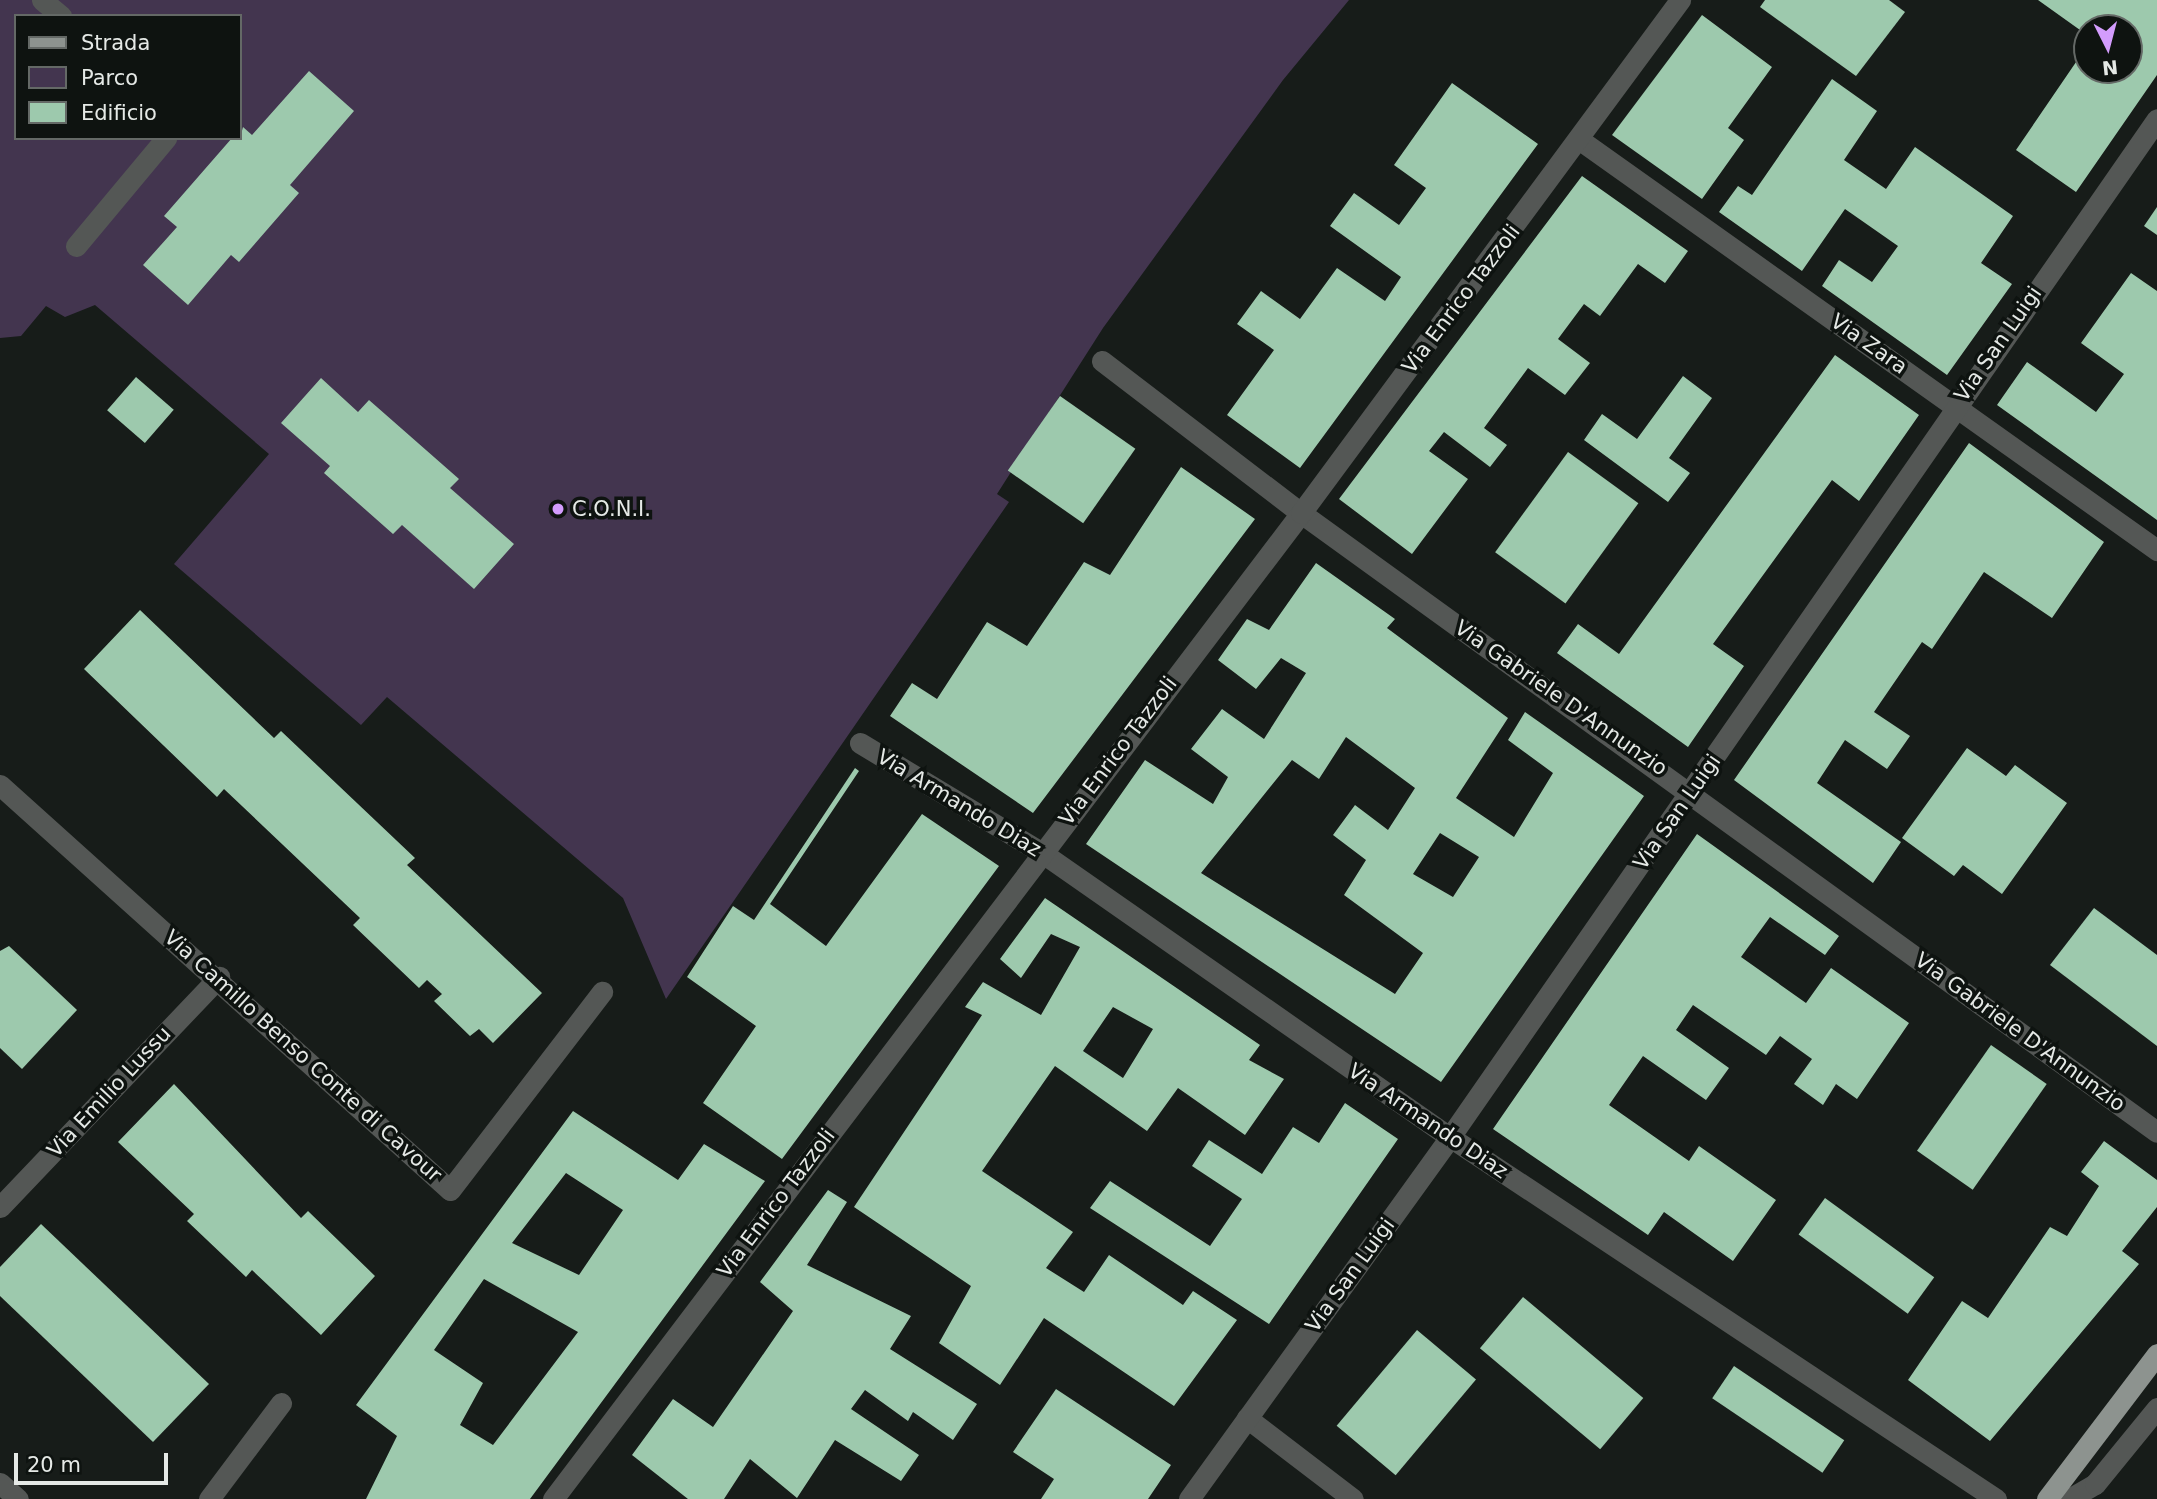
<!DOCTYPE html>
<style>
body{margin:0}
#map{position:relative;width:2157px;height:1499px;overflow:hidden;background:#171c19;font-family:"DejaVu Sans",sans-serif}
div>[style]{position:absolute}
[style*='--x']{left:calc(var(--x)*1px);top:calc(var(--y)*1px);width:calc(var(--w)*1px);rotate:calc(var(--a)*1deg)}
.green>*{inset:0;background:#43354f}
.building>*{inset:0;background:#9dc9ad;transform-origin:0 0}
.minor>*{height:21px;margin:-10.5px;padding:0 10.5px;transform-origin:10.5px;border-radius:10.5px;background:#545755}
.major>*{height:21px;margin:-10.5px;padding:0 10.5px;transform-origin:10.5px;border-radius:10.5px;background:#8d938f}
.dots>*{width:19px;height:19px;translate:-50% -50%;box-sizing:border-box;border:4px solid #0e1310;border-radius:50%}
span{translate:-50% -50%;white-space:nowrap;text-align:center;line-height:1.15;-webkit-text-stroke:7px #0e1310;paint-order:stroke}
.street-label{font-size:21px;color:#e5e9e6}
.poi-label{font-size:21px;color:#e5e9e6}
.left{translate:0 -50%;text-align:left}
.legend{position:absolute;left:14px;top:14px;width:228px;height:126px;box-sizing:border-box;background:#0e1310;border:2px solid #646966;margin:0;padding:9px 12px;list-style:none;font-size:21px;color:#e5e9e6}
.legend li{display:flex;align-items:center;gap:14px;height:35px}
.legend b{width:35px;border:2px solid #646966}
.north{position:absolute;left:2073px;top:14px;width:70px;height:70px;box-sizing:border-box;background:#0e1310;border:2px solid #646966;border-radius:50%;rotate:174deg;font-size:19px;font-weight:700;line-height:28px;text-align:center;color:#e5e9e6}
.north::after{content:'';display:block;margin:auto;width:24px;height:32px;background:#d39cfd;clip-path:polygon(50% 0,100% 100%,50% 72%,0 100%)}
.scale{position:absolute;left:14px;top:1453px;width:154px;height:32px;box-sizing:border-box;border:4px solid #e5e9e6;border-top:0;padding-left:9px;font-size:21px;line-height:24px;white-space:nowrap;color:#e5e9e6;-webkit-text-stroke:5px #0e1310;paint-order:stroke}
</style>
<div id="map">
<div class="green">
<div style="clip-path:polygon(evenodd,0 0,1349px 0,1283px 80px,1103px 328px,997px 494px,1009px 502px,666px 999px,623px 898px,387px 697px,361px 725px,174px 564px,269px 454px,95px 305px,65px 317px,46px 306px,21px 336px,0 338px,0 0,16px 16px,240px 16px,240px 138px,16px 138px,16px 16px)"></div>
</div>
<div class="building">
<div style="clip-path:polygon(1765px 0,1889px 0,1905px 12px,1856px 76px,1760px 7px)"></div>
<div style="clip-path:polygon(2038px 0,2157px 0,2157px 75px,2076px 192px,2016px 150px,2087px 46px,2087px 70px,2129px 70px,2129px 28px,2087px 28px,2087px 35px)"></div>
<div style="clip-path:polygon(1702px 15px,1772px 67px,1728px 128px,1744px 140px,1702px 199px,1612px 135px)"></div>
<div style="clip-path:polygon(309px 71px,354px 111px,290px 185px,299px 193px,239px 262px,231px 255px,188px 305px,143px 265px,177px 227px,164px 216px,232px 138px,240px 138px,243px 127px,252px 135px)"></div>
<div style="clip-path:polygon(1832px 79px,1877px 111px,1844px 160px,1886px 189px,1915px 147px,2013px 216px,1981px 263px,2012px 284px,1947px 375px,1822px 286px,1839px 260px,1872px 282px,1898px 246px,1845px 209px,1802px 271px,1719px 212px,1738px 186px,1752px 195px)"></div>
<div style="clip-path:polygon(1452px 83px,1538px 144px,1300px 468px,1227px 415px,1274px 350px,1237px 324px,1261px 291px,1300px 319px,1337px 268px,1385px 301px,1401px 277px,1330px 226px,1354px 193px,1399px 225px,1426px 188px,1394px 165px)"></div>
<div style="clip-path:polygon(1582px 176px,1688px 251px,1665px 283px,1638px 264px,1600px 316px,1584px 304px,1558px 339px,1590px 363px,1565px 395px,1528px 368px,1484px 428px,1507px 445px,1490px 467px,1444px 432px,1429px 451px,1468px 479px,1412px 554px,1339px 499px)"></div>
<div style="clip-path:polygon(2157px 207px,2157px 235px,2144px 226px)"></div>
<div style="clip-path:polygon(2131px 273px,2157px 291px,2157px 520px,1997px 405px,2027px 362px,2096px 412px,2124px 374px,2081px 343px)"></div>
<div style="clip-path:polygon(1835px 355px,1919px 415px,1859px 501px,1832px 480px,1713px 644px,1744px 666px,1688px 747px,1557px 653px,1578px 624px,1619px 654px)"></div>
<div style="clip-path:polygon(1683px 376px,1712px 398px,1669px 458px,1690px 473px,1668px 502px,1584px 440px,1602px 414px,1637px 439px)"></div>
<div style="left:136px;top:377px;width:50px;height:44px;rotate:41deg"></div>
<div style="clip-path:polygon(321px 378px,358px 412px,369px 400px,459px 479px,450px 488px,514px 544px,474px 589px,402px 525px,393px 534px,324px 473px,330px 466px,281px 423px)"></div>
<div style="left:1060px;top:396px;width:92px;height:91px;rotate:35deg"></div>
<div style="clip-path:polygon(1969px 443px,2104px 542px,2052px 618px,1984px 572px,1932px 649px,1922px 642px,1874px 712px,1910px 736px,1887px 769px,1845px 740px,1817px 783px,1901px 842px,1873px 883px,1734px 780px)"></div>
<div style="left:1568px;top:452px;width:87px;height:124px;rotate:36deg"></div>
<div style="clip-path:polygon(1181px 467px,1255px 519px,1033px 813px,890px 716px,912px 683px,937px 699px,987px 622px,1027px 646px,1084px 562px,1110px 575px)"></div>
<div style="clip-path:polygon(evenodd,1316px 563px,1395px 619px,1387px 628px,1508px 718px,1456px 798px,1514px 837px,1553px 773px,1508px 740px,1525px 712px,1644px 796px,1441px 1082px,1086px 844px,1145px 760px,1213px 804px,1228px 777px,1191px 749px,1222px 709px,1264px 739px,1306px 673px,1281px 658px,1256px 689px,1218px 660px,1247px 619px,1269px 630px,1316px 563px,1346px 737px,1415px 788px,1388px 830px,1355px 805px,1333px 835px,1366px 860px,1344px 895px,1423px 953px,1395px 994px,1201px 873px,1292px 760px,1319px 779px,1346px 737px,1316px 563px,1440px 833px,1479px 857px,1453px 897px,1413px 874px,1440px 833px)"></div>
<div style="clip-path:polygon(140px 610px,274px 738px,281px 731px,415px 858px,407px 865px,542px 993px,493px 1043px,479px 1029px,470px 1036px,434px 1001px,442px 994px,427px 980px,419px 988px,353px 925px,360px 918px,224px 789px,217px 797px,84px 669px)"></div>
<div style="clip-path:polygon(1967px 748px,2006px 776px,2015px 765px,2067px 803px,2002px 894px,1963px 865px,1954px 876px,1902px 838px)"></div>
<div style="clip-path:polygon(855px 768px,859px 771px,770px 904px,826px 946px,922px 814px,999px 866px,782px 1159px,703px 1103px,756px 1026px,687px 977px,733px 906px,754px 920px)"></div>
<div style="clip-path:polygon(1697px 834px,1839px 936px,1825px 955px,1770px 917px,1741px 957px,1806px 1003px,1831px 968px,1909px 1023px,1857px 1099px,1836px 1084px,1823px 1105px,1794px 1084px,1812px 1059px,1780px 1036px,1766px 1055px,1693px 1005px,1676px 1030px,1729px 1068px,1706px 1100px,1643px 1056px,1609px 1105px,1689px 1161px,1699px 1146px,1776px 1200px,1733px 1261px,1664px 1212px,1648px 1235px,1493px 1129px)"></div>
<div style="clip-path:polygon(evenodd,1045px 898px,1260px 1045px,1249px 1060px,1284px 1079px,1245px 1135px,1178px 1088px,1147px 1131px,1055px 1066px,982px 1171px,1073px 1232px,1046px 1268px,1084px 1292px,1109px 1255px,1183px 1305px,1193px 1291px,1237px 1320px,1174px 1406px,1044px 1318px,1000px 1385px,939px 1343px,971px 1286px,854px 1207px,982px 1015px,965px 1007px,983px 982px,1041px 1015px,1080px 947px,1051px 934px,1021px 978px,1000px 959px,1045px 898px,1113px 1007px,1153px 1029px,1123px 1078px,1083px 1051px,1113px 1007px)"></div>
<div style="clip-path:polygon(2094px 908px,2157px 955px,2157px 1046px,2050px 965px)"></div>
<div style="clip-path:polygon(9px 946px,77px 1010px,22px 1069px,0 1048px,0 951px)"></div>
<div style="left:1991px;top:1045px;width:68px;height:129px;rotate:35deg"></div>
<div style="clip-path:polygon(174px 1084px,301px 1218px,308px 1211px,375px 1276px,321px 1335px,252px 1270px,246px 1277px,187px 1221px,194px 1214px,118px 1142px)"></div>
<div style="clip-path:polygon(1345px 1103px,1398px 1139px,1269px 1324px,1090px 1208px,1110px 1181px,1210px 1246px,1242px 1199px,1192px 1166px,1209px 1140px,1262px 1174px,1293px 1127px,1319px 1143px)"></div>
<div style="clip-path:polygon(evenodd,573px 1111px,678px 1180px,704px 1144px,765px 1181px,530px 1499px,366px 1499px,397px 1436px,356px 1405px,573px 1111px,566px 1173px,623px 1210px,579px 1275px,512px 1243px,566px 1173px,573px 1111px,484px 1279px,578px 1332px,493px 1445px,460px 1425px,483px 1383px,434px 1350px,484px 1279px)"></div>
<div style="clip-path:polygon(2104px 1141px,2157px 1180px,2157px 1207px,2122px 1251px,2139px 1264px,1990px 1441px,1908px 1380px,1962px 1301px,1988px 1318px,2050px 1227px,2067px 1236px,2099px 1186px,2081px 1172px)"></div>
<div style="clip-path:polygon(828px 1190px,847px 1202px,807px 1265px,911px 1316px,890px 1349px,977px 1404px,953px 1440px,913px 1412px,908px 1421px,865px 1390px,851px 1409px,919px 1455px,901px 1481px,835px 1440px,797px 1498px,750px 1459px,724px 1499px,688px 1499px,632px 1455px,673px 1399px,713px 1427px,793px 1311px,760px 1282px)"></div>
<div style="left:1825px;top:1198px;width:135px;height:45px;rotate:36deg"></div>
<div style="clip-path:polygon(41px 1224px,209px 1384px,153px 1442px,0 1296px,0 1267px)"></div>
<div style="left:1523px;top:1297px;width:157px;height:67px;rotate:40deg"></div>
<div style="left:1417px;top:1330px;width:77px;height:125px;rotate:40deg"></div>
<div style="left:1734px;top:1366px;width:133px;height:39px;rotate:34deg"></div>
<div style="clip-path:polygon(1056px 1389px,1171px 1465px,1148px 1499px,1041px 1499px,1054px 1479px,1013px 1452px)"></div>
</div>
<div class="minor">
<div style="--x:42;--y:0;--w:25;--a:40"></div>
<div style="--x:1580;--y:140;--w:708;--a:35.4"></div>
<div style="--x:76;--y:246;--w:141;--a:-50.2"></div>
<div style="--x:1102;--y:361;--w:250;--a:37.4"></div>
<div style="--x:1301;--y:513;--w:1056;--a:35.87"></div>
<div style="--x:860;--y:743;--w:211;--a:31.1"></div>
<div style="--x:1041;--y:852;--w:499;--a:34.9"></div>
<div style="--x:1450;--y:1137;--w:655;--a:33.54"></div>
<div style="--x:0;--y:785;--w:605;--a:41.99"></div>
<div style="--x:450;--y:1190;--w:250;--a:-52.5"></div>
<div style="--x:0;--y:1207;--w:318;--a:-46.4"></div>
<div style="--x:1247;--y:1418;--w:133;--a:37.4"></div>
<div style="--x:0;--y:1483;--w:24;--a:42"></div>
<div style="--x:209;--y:1499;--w:120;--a:-53.1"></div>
<div style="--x:553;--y:1499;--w:1238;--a:-52.82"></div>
<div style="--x:1301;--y:513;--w:638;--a:-53.54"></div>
<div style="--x:1189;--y:1499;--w:446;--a:-54.2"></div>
<div style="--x:1450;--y:1137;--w:1239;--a:-55.22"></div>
<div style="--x:2069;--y:1499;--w:30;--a:-30"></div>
<div style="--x:2095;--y:1484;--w:98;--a:-50.8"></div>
</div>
<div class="major">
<div style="--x:2047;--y:1499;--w:182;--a:-52.8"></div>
</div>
<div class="dots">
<div style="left:558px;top:509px;background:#d39cfd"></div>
</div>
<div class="street-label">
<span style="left:1461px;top:299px;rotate:-53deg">Via Enrico Tazzoli</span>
<span style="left:1869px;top:344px;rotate:35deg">Via Zara</span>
<span style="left:1998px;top:344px;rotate:-55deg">Via San Luigi</span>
<span style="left:1561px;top:698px;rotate:35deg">Via Gabriele D'Annunzio</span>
<span style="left:1118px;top:751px;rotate:-53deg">Via Enrico Tazzoli</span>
<span style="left:959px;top:803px;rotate:31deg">Via Armando Diaz</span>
<span style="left:1677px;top:812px;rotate:-55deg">Via San Luigi</span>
<span style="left:2020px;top:1032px;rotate:36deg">Via Gabriele D'Annunzio</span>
<span style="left:303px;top:1056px;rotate:42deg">Via Camillo Benso Conte di Cavour</span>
<span style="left:109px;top:1092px;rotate:-47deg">Via Emilio Lussu</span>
<span style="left:1428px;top:1121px;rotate:34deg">Via Armando Diaz</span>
<span style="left:776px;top:1203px;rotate:-53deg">Via Enrico Tazzoli</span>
<span style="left:1350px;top:1275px;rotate:-54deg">Via San Luigi</span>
</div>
<div class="poi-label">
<span class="left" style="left:572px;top:509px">C.O.N.I.</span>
</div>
<ul class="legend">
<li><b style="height:9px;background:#8d938f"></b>Strada</li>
<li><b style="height:19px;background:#43354f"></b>Parco</li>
<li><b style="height:19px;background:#9dc9ad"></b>Edificio</li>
</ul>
<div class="north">N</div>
<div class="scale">20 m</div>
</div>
